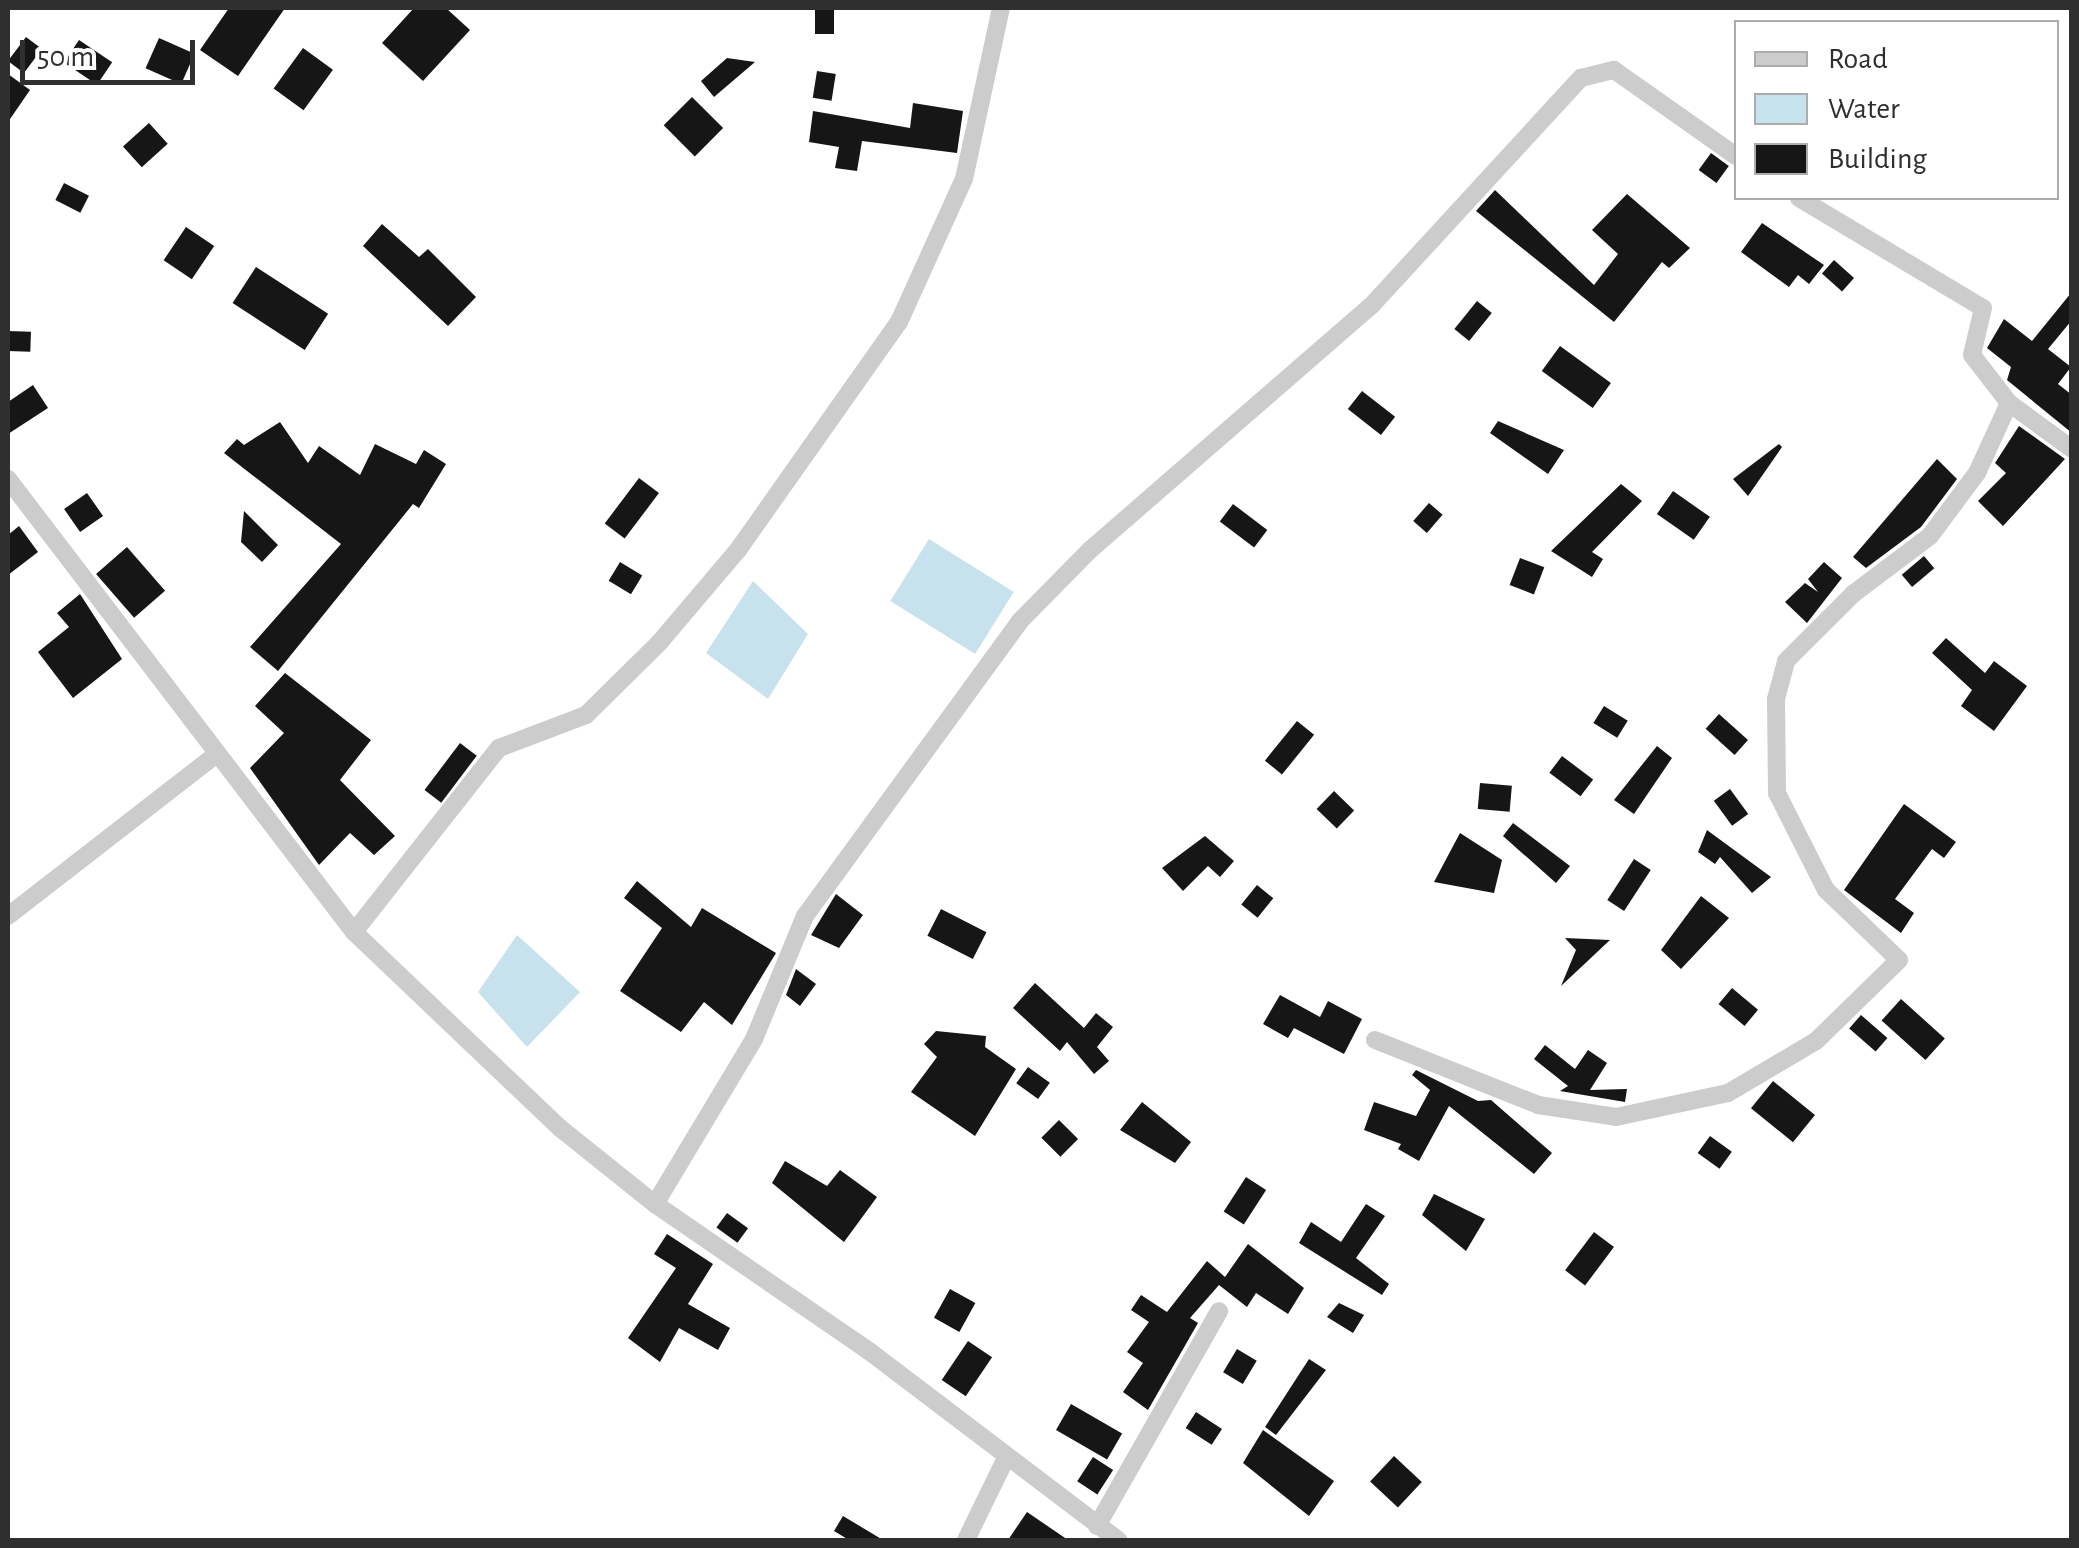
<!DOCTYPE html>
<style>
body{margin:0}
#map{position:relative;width:2079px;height:1548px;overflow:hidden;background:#fff;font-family:"Alegreya Sans",sans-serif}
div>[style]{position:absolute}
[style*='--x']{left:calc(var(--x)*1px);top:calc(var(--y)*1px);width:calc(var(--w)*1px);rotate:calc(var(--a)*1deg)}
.water>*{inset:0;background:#c8e2ed;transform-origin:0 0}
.building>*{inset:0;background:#161616;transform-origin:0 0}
.minor>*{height:18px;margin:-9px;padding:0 9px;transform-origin:9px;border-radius:9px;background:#ccc}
span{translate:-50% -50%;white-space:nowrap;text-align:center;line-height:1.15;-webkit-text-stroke:10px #fff;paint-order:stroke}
.frame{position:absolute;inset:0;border:10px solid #2f2f2f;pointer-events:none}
.legend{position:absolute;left:1734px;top:20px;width:325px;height:180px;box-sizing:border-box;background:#fff;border:2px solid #acacac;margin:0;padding:12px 18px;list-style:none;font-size:30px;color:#2f2f2f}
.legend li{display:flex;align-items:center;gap:20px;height:50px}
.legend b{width:50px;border:2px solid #acacac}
.scale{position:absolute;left:20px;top:40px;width:175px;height:45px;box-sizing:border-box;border:5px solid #2f2f2f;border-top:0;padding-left:12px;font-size:30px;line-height:35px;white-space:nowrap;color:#2f2f2f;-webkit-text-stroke:8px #fff;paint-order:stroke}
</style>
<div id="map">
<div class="water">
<div style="left:929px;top:539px;width:100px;height:73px;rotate:32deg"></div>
<div style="clip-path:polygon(753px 581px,808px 634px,768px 699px,706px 653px)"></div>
<div style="clip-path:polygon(517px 935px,580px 992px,527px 1047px,478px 992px)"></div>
</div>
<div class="building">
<div style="clip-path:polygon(229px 8px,285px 8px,238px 76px,200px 50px)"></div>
<div style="clip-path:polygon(414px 8px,446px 8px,470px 30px,423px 81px,382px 43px)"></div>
<div style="left:815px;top:8px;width:19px;height:26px"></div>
<div style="left:26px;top:37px;width:20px;height:30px;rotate:37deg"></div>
<div style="left:159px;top:38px;width:39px;height:33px;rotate:24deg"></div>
<div style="left:79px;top:40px;width:40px;height:27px;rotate:34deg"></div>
<div style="left:303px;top:48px;width:37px;height:50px;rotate:36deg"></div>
<div style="clip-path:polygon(727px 58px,755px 62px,714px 97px,701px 81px)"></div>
<div style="left:817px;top:71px;width:19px;height:27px;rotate:9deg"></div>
<div style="clip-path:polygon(8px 74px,30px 90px,8px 122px)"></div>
<div style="left:692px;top:97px;width:44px;height:40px;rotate:45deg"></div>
<div style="clip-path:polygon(913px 103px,963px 111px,957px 153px,862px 141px,857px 171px,835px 168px,839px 147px,809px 142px,813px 111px,910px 128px)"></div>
<div style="left:149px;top:123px;width:28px;height:35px;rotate:48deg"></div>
<div style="left:1711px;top:153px;width:22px;height:21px;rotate:36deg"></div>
<div style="left:64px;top:183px;width:28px;height:19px;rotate:27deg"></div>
<div style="clip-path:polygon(1495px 190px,1594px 285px,1618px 254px,1592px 230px,1627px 194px,1690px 248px,1669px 268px,1662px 262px,1614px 322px,1476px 211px)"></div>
<div style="clip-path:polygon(1762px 223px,1824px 265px,1809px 284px,1798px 275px,1789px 287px,1741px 252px)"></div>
<div style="clip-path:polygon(382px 224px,419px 257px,428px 249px,476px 297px,448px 326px,363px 246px)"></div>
<div style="left:186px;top:227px;width:34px;height:40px;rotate:34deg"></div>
<div style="left:1834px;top:260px;width:27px;height:18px;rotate:42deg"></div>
<div style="left:256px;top:267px;width:86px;height:43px;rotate:33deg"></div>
<div style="clip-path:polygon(2071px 293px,2072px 320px,2048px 349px,2071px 367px,2058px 384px,2072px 395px,2072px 433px,2007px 380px,2011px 367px,1987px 348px,2004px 319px,2032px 341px)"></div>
<div style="left:1477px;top:301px;width:19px;height:36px;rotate:39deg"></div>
<div style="left:8px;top:331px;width:23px;height:20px;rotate:2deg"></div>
<div style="left:1560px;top:346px;width:63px;height:31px;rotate:36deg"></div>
<div style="clip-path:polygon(33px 385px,48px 408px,8px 434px,8px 402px)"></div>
<div style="left:1362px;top:391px;width:42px;height:23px;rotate:38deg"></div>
<div style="clip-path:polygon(1498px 421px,1564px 450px,1548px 474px,1490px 433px)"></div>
<div style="clip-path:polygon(280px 422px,308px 463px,319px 446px,360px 475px,375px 444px,416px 464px,424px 450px,446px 464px,419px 508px,413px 504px,278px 671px,250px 647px,341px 544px,224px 453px,237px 439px,244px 445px)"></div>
<div style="clip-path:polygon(2019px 426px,2065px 459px,2003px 526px,1978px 501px,2006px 473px,1995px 463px)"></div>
<div style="clip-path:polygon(1779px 444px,1782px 447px,1748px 496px,1733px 479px)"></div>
<div style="clip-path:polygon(1937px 459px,1957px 479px,1921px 527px,1866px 568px,1853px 557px)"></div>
<div style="left:639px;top:478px;width:25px;height:57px;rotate:37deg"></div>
<div style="clip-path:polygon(1621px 484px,1642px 501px,1592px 552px,1603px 559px,1592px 577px,1551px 551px)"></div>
<div style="left:1673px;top:491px;width:45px;height:28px;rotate:35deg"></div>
<div style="left:87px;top:493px;width:28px;height:28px;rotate:55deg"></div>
<div style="left:1429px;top:503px;width:18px;height:24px;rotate:41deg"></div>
<div style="left:1233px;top:504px;width:43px;height:22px;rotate:37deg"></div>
<div style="clip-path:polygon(244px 511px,278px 545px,262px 562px,241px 542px)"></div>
<div style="clip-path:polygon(19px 526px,38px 552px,8px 575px,8px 535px)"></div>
<div style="left:127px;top:547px;width:58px;height:41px;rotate:49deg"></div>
<div style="left:1924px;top:556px;width:16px;height:29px;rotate:50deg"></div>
<div style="left:1520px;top:558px;width:26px;height:29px;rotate:21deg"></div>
<div style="left:620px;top:562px;width:26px;height:22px;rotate:31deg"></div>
<div style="clip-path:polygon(1824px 562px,1842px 578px,1807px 623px,1785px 602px,1805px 583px,1818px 592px,1808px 579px)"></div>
<div style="clip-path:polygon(80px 594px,122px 659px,73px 698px,38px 652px,69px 627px,57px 613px)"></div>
<div style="clip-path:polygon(1946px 638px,1985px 673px,1994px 661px,2027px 686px,1994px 731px,1961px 706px,1972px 690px,1932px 653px)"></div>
<div style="clip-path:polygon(285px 673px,371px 740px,340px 780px,395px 836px,374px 855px,350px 833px,319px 865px,250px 768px,284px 733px,255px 706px)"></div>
<div style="left:1604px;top:706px;width:28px;height:20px;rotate:32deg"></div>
<div style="left:1719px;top:714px;width:39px;height:20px;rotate:42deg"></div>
<div style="left:1297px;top:721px;width:22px;height:51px;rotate:39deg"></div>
<div style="left:460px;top:743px;width:21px;height:59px;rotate:37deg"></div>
<div style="clip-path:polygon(1657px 746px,1672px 758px,1634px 814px,1614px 800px)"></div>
<div style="left:1562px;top:756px;width:39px;height:21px;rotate:37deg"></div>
<div style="left:1480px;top:783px;width:32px;height:26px;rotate:5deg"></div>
<div style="left:1730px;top:789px;width:31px;height:20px;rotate:54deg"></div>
<div style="left:1334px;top:791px;width:28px;height:25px;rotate:44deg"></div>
<div style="clip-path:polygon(1904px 804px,1956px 842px,1944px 858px,1932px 849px,1895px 899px,1914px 913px,1901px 933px,1844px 890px)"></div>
<div style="clip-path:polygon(1513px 823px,1570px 866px,1556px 883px,1503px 836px)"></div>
<div style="clip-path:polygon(1707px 830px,1711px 833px,1771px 877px,1752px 893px,1720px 857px,1715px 864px,1698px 852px)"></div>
<div style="clip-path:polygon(1460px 833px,1502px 860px,1494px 893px,1434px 882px)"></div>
<div style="clip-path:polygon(1205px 836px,1234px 861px,1220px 877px,1208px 866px,1183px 891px,1162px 868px)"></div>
<div style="left:1634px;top:859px;width:20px;height:49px;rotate:33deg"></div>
<div style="clip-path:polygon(637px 881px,691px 927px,702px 908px,776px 953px,732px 1025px,704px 1002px,681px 1032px,620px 991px,662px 928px,624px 898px)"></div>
<div style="left:1257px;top:885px;width:21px;height:25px;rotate:39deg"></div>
<div style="clip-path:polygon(836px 894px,863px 915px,839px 948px,811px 935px)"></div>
<div style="clip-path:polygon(1701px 896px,1729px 918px,1681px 969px,1661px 950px)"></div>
<div style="left:941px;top:909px;width:51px;height:30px;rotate:27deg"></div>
<div style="clip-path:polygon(1565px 938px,1610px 940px,1561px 986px,1576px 950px)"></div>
<div style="clip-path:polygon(796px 969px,816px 984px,800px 1006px,786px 995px)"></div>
<div style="clip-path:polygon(1035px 983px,1084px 1028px,1096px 1013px,1113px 1027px,1097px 1047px,1109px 1061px,1094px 1074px,1067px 1042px,1060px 1051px,1013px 1008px)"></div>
<div style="left:1732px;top:988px;width:34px;height:21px;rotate:40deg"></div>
<div style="clip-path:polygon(1280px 995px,1320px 1017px,1328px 1001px,1362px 1019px,1344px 1054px,1294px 1028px,1288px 1038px,1263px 1024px)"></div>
<div style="left:1901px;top:999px;width:59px;height:29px;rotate:42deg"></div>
<div style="left:1861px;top:1015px;width:35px;height:18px;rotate:41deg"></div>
<div style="clip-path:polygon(936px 1031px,986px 1036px,985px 1047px,1016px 1069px,975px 1136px,911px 1092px,937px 1057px,924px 1044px)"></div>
<div style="clip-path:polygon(1545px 1045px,1575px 1069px,1588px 1050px,1607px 1063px,1590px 1090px,1627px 1089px,1625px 1102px,1560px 1091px,1568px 1086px,1534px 1059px)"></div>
<div style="left:1028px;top:1067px;width:27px;height:20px;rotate:36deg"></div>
<div style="clip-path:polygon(1416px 1070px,1478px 1101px,1491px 1100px,1552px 1153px,1534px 1174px,1449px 1106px,1419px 1161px,1398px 1149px,1401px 1144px,1364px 1130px,1374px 1102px,1416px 1116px,1430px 1090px,1412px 1075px)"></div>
<div style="left:1773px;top:1081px;width:54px;height:35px;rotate:39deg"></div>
<div style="clip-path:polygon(1142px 1102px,1191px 1142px,1175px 1163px,1120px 1130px)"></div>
<div style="left:1059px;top:1120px;width:27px;height:25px;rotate:45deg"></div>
<div style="left:1710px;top:1136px;width:27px;height:21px;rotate:36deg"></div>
<div style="clip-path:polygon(785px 1161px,827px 1186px,840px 1170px,877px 1197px,844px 1242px,772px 1183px)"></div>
<div style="left:1246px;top:1177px;width:24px;height:41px;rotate:33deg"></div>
<div style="clip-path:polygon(1434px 1194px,1485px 1219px,1466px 1251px,1422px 1215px)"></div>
<div style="clip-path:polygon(1366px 1204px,1385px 1216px,1356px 1258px,1389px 1284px,1382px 1295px,1299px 1243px,1311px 1222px,1341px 1242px)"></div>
<div style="left:727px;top:1213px;width:26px;height:18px;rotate:36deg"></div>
<div style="left:1594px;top:1232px;width:25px;height:48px;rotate:37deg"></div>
<div style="clip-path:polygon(667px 1234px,713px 1264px,688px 1304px,730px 1328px,718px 1350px,679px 1328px,660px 1362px,628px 1338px,676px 1268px,654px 1254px)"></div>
<div style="clip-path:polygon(1248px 1244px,1304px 1288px,1288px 1314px,1256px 1293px,1247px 1307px,1219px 1285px,1190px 1318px,1198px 1323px,1148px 1410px,1123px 1392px,1143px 1363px,1127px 1352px,1149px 1322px,1131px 1310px,1141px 1295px,1167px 1312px,1207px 1261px,1225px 1277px)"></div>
<div style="left:950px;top:1289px;width:29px;height:33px;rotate:29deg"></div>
<div style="clip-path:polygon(1339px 1303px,1364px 1315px,1353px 1333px,1327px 1317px)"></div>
<div style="left:968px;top:1341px;width:29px;height:47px;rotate:34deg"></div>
<div style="left:1237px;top:1349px;width:23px;height:27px;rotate:31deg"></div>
<div style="clip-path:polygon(1309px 1359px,1326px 1370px,1276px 1435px,1265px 1427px)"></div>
<div style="left:1071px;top:1404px;width:59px;height:30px;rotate:30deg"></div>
<div style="left:1196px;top:1412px;width:31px;height:19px;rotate:33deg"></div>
<div style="clip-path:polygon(1263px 1430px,1334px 1481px,1309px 1516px,1243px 1463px)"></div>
<div style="left:1394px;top:1456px;width:38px;height:35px;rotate:43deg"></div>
<div style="left:1093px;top:1457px;width:24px;height:29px;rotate:33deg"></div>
<div style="clip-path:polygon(1027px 1512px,1068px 1540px,1008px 1540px)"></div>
<div style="clip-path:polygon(843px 1516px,883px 1540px,849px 1540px,834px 1531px)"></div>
</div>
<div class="minor">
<div style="--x:1799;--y:198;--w:214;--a:30.9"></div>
<div style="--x:1983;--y:308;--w:48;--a:103.2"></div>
<div style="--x:1972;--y:355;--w:61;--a:52.4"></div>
<div style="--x:8;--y:479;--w:570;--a:52.63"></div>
<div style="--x:354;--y:932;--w:284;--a:43.6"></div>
<div style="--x:560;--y:1128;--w:122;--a:38.7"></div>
<div style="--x:655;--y:1204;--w:260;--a:34.5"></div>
<div style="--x:869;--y:1351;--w:313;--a:37.2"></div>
<div style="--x:8;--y:916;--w:259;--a:-37.8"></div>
<div style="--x:354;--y:932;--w:234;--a:-51.8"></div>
<div style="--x:499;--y:748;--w:93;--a:-20.8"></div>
<div style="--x:586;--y:715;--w:103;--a:-44.6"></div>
<div style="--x:659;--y:643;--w:122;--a:-49.7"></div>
<div style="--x:738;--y:550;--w:279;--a:-54.8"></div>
<div style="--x:899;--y:322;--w:157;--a:-65.6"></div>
<div style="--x:964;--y:179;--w:175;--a:-77.8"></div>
<div style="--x:1375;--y:1040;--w:175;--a:21.7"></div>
<div style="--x:1538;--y:1105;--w:79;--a:8.7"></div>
<div style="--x:1616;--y:1117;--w:115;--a:-12.1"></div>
<div style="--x:1728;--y:1093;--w:102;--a:-30.6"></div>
<div style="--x:1816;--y:1041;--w:116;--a:-44.3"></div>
<div style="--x:1899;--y:960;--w:101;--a:-136.2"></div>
<div style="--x:1826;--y:890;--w:109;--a:-116.8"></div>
<div style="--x:1777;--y:793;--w:94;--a:-90.6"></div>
<div style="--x:1776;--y:699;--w:39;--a:-75"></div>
<div style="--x:1786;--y:661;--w:95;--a:-45"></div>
<div style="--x:1853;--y:594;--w:96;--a:-37"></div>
<div style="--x:1930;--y:536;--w:79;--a:-53.3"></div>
<div style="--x:1977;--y:473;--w:77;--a:-65.4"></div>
<div style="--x:2009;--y:403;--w:78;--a:36.1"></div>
<div style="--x:655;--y:1204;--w:192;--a:-59"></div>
<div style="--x:754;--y:1039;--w:133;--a:-67.5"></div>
<div style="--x:805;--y:916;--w:365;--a:-53.9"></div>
<div style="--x:1020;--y:621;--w:100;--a:-45.4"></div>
<div style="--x:1090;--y:550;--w:372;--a:-41"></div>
<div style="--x:1371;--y:306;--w:310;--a:-47.4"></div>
<div style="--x:1581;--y:78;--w:34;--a:-14"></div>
<div style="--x:1614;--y:70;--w:149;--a:35.2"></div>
<div style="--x:1097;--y:1526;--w:247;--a:-60.4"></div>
<div style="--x:966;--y:1540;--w:89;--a:-64"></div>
</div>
<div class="frame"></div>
<ul class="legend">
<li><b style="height:12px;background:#ccc"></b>Road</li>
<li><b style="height:28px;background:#c8e2ed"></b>Water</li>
<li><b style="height:28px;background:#161616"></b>Building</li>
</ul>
<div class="scale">50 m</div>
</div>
